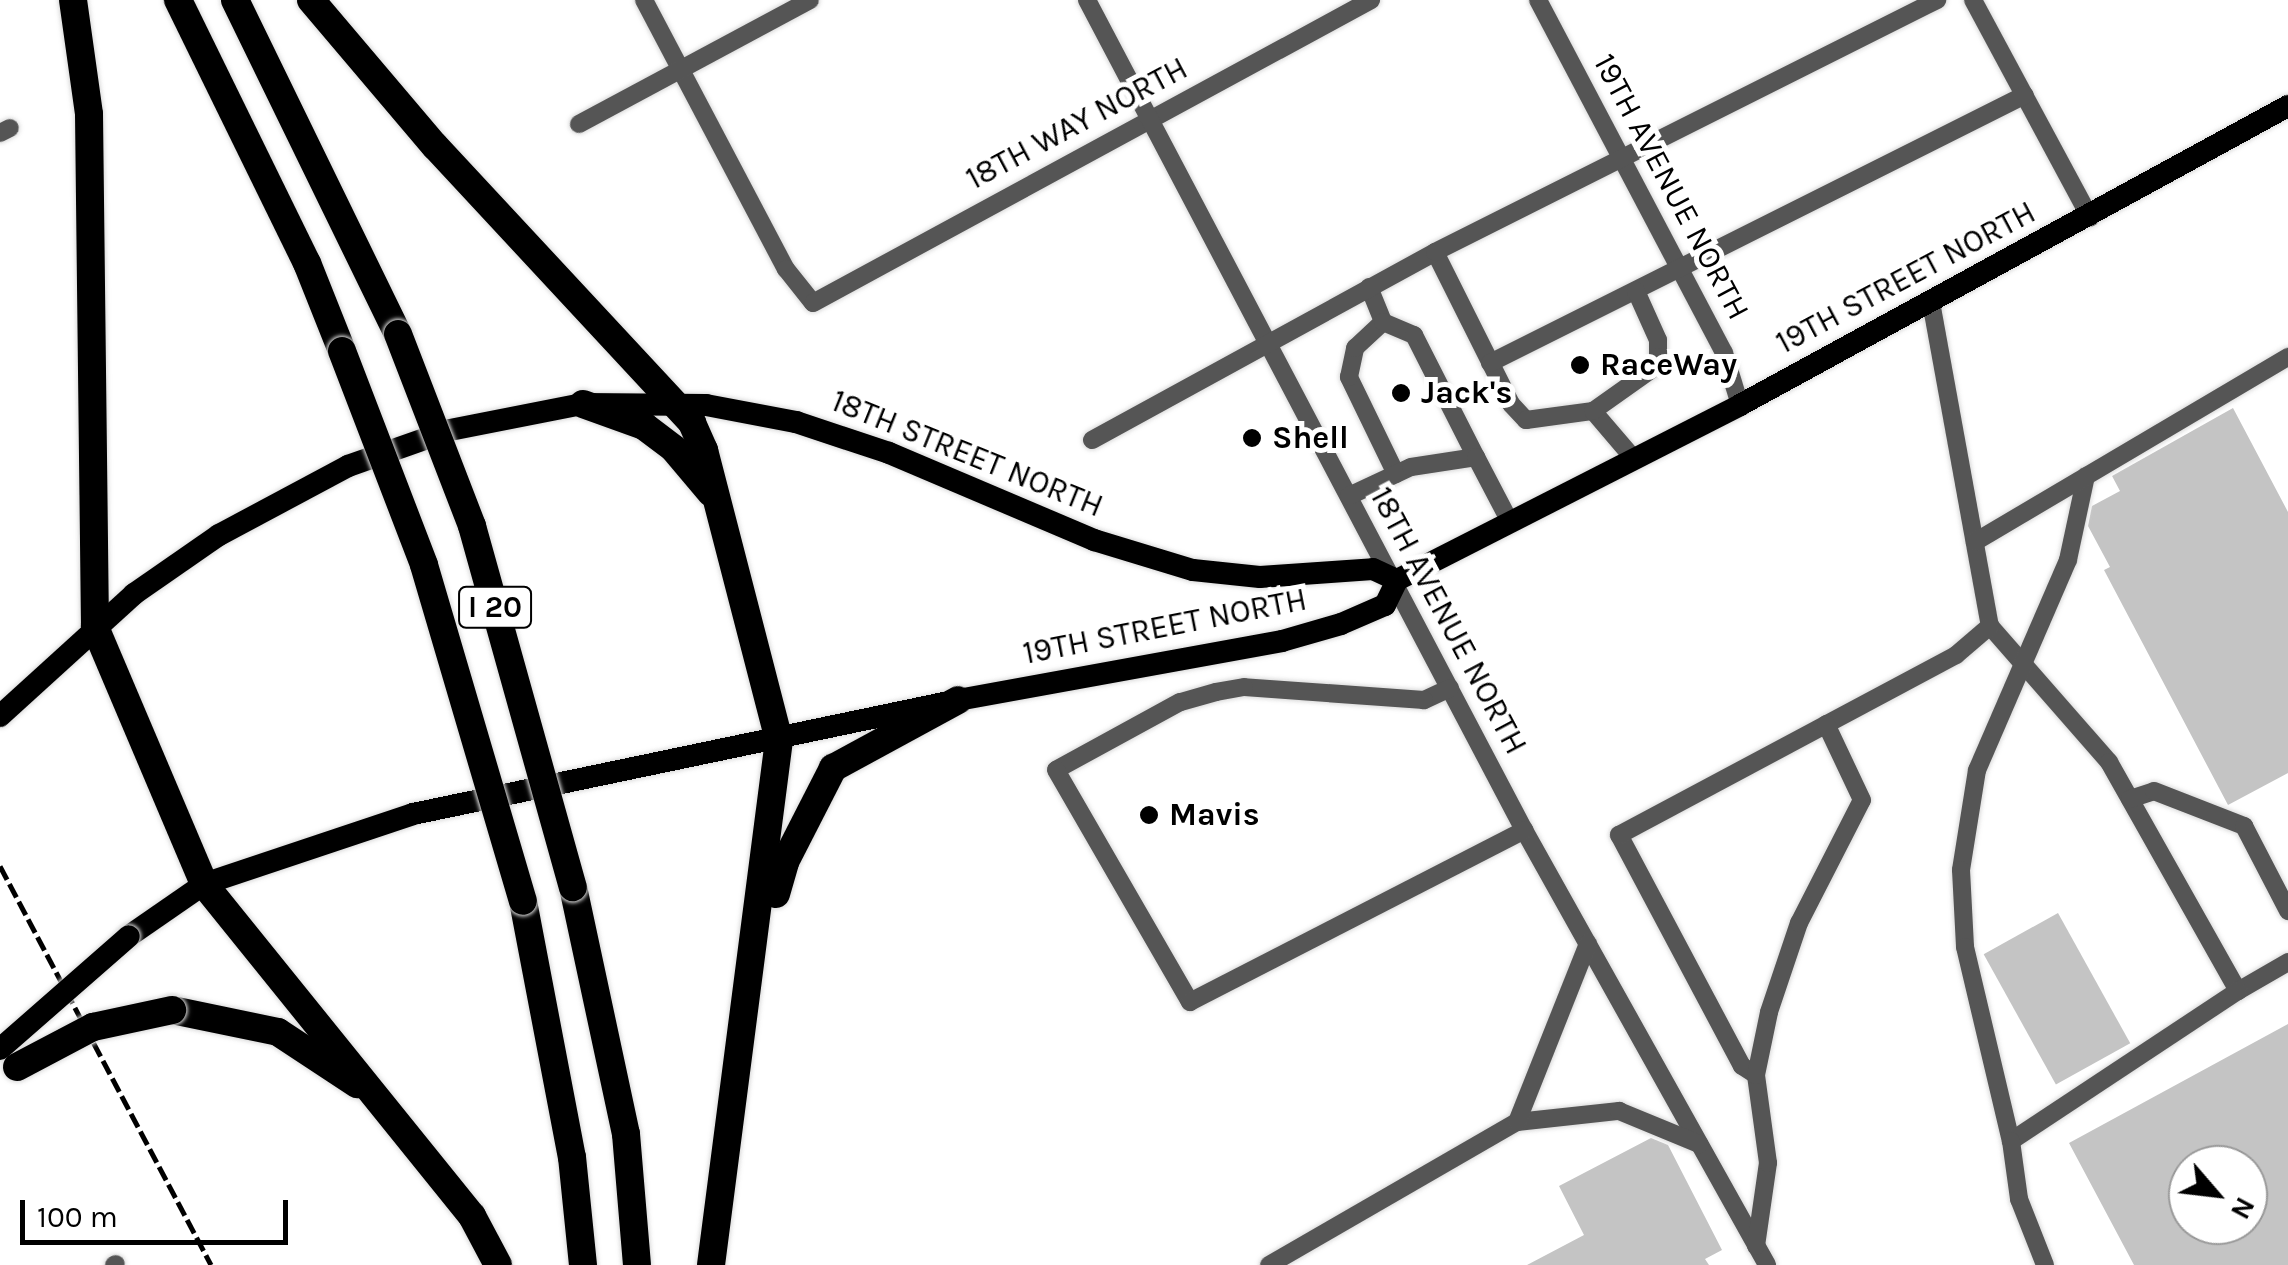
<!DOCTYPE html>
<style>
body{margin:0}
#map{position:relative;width:2288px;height:1265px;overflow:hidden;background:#fff;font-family:Karla,sans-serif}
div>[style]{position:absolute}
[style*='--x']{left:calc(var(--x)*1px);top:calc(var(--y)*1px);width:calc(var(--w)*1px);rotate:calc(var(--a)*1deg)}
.building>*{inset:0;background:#c4c4c4;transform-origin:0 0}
.roads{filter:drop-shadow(0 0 2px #dbdbdb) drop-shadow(0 0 2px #dbdbdb)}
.minor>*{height:18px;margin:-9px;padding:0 9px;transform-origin:9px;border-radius:9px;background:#555}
.major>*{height:22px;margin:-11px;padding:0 11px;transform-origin:11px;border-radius:11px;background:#000}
.highway>*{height:28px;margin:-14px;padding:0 14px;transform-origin:14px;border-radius:14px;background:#000}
.rail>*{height:5px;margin-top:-2.5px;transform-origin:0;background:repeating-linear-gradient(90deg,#000 0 15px,transparent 0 20px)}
.bridges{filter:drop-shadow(0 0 2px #dbdbdb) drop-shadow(0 0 2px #dbdbdb)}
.major-bridge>*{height:22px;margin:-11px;padding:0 11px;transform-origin:11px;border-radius:11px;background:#000}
.highway-bridge>*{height:28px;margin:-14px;padding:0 14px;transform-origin:14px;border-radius:14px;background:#000}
.dots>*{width:28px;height:28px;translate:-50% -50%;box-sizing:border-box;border:5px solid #fff;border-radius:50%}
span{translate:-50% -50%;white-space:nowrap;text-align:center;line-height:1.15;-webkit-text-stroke:10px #fff;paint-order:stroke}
.shield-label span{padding:2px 8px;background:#fff;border:2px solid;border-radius:8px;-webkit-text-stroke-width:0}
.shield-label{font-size:30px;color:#000;font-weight:700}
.street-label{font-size:32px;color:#000}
.poi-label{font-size:32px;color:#000;font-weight:700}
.left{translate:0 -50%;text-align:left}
.north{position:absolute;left:2168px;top:1145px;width:100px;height:100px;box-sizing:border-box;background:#fff;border:2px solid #999;border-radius:50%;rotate:118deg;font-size:28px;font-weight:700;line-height:40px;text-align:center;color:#000}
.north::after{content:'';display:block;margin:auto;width:35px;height:45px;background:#000;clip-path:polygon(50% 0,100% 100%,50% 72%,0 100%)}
.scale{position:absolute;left:20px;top:1200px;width:268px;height:45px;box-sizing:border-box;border:5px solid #000;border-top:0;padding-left:12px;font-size:30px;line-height:35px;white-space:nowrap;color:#000;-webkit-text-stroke:8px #fff;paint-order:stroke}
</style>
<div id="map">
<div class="building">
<div style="clip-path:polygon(2233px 408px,2288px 512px,2288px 773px,2228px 805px,2104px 570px,2110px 567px,2088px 526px,2092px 506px,2120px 491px,2112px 476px)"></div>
<div style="left:2058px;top:913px;width:149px;height:85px;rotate:61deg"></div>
<div style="clip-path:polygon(evenodd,2288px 1024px,2288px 1265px,2134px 1265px,2069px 1143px,2288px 1024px,2188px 1165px,2248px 1165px,2248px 1225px,2188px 1225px,2188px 1165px)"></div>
<div style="clip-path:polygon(1651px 1138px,1668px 1145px,1722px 1250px,1705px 1259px,1709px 1265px,1527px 1265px,1584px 1235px,1559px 1186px)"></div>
</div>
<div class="roads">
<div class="minor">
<div style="--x:644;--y:0;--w:304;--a:62.2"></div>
<div style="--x:786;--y:269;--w:43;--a:51.5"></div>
<div style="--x:813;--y:303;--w:635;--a:-28.5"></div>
<div style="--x:1087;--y:0;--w:938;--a:62.23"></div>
<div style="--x:1524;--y:830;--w:498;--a:60.8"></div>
<div style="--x:1538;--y:0;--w:399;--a:62.2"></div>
<div style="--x:1724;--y:353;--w:54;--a:72.9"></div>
<div style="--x:1973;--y:0;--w:247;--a:61.7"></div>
<div style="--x:579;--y:124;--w:262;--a:-28.2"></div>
<div style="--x:0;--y:133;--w:11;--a:-27"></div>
<div style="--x:1435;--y:252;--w:170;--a:63.4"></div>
<div style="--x:1511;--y:404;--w:22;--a:47"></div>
<div style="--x:1526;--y:420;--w:68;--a:-7.7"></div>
<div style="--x:1593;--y:411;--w:63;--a:49.5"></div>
<div style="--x:1369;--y:287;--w:38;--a:68"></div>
<div style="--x:1931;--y:302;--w:329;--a:79.7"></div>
<div style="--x:1990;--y:626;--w:181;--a:48.8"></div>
<div style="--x:2109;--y:762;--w:263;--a:60.6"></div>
<div style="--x:2238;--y:991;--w:58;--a:-30.1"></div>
<div style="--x:1490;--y:363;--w:598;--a:-26.61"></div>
<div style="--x:1593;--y:411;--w:80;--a:-35.3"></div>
<div style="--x:1658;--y:365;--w:25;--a:-90"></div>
<div style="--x:1658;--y:340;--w:54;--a:-114.2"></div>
<div style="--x:1092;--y:440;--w:391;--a:-28.7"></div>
<div style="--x:1435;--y:252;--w:562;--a:-26.66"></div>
<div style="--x:1396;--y:474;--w:108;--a:-115.9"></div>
<div style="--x:1349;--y:377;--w:30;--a:-78"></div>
<div style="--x:1355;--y:348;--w:38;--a:-43"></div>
<div style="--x:1383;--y:322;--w:34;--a:23"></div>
<div style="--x:1414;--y:335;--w:137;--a:63.1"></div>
<div style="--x:2086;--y:476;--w:86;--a:102.1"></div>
<div style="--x:2068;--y:560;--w:229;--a:113.4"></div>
<div style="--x:1977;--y:770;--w:101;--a:99.1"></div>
<div style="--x:1961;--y:870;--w:77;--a:87"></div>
<div style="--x:1965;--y:947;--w:199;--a:76.7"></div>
<div style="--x:2011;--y:1141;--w:272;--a:-33.5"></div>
<div style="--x:1349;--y:496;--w:68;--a:-25.1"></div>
<div style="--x:1411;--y:467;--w:66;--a:-8.7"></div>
<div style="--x:1476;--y:457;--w:73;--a:62.4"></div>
<div style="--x:1975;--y:542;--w:364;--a:-30.6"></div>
<div style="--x:1450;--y:688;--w:29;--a:155"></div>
<div style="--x:1424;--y:700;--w:180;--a:-175.9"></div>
<div style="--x:1244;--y:687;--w:28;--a:170"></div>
<div style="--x:1216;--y:692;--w:37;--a:164"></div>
<div style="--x:1180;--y:702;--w:141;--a:151.3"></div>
<div style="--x:1056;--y:770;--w:268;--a:60"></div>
<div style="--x:1190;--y:1002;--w:376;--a:-27.2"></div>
<div style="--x:2130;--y:799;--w:25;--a:-18"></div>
<div style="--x:2154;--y:791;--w:97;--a:21.3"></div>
<div style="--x:2244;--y:826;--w:96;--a:62.6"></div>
<div style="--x:1756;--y:1075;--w:17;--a:-147"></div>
<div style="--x:1742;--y:1066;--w:262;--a:-118"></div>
<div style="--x:1619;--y:835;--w:382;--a:-28.1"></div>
<div style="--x:1956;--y:655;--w:45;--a:-40.5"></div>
<div style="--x:1517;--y:1122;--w:103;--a:-6.2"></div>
<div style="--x:1619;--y:1111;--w:87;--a:22.4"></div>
<div style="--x:2011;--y:1141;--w:59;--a:82.1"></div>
<div style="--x:2019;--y:1199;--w:71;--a:68.5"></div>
<div style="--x:1756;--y:1246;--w:84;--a:-81.8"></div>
<div style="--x:1768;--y:1163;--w:89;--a:-97.8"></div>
<div style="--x:1756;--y:1075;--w:64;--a:-78.3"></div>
<div style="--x:1769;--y:1012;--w:94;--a:-71.4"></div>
<div style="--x:1799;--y:923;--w:138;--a:-62.9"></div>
<div style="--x:1862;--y:800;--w:84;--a:-115.3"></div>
<div style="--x:114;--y:1265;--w:2;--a:-27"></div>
<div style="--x:1269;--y:1265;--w:286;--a:-30"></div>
<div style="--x:1517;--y:1122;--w:192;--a:-68.3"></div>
</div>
<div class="major">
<div style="--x:0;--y:716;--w:181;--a:-42.3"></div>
<div style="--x:134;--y:594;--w:103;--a:-34.8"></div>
<div style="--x:219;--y:535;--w:146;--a:-28.1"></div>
<div style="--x:348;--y:466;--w:108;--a:-19.4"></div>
<div style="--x:450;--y:430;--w:136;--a:-11.1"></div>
<div style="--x:583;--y:404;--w:123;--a:0.5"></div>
<div style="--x:706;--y:405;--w:92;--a:10.7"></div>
<div style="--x:796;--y:422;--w:98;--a:18.4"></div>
<div style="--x:889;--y:453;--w:223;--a:23"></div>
<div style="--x:1094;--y:540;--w:103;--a:16.9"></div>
<div style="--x:1193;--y:570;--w:67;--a:6"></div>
<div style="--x:1260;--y:577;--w:113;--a:-4"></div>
<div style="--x:1373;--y:569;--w:26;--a:25"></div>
<div style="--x:129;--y:936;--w:91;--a:-34.7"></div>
<div style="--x:204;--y:884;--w:220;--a:-18.5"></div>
<div style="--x:413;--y:814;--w:557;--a:-11.81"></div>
<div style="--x:958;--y:700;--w:329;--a:-10.3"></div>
<div style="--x:1282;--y:641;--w:61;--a:-16.1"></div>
<div style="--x:1341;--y:624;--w:48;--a:-23.4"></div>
<div style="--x:1385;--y:605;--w:28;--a:-64"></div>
<div style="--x:1397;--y:580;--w:385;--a:-27"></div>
<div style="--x:1740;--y:405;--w:624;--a:-28.62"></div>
</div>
<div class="highway">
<div style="--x:73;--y:0;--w:115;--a:82"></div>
<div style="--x:89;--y:114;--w:513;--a:89.33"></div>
<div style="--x:95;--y:627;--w:279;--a:67"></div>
<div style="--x:204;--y:884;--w:427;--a:51.1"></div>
<div style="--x:472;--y:1216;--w:55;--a:62"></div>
<div style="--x:178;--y:0;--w:293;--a:63.9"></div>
<div style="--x:307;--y:263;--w:95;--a:68.3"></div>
<div style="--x:235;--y:0;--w:372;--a:64"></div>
<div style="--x:311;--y:0;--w:192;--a:49.7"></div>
<div style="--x:435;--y:146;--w:378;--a:47.1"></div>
<div style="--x:692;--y:423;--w:30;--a:66"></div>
<div style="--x:704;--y:450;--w:300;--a:75.5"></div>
<div style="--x:779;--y:740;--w:529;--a:97.38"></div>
<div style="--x:583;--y:404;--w:65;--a:19.8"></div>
<div style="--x:644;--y:426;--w:38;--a:37"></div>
<div style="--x:674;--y:449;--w:57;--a:49.9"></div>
<div style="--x:573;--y:887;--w:253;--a:77.9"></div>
<div style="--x:626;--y:1134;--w:131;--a:85.2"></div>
<div style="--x:776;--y:894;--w:33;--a:-74"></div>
<div style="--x:785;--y:862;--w:106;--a:-62.9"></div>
<div style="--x:833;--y:768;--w:142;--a:-28.5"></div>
<div style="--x:523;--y:901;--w:261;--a:79.2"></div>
<div style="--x:572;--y:1157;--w:109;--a:84.2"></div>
<div style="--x:172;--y:1010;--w:108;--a:11.7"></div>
<div style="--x:278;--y:1032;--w:95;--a:33.4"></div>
</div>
</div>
<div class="rail">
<div style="--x:0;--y:866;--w:451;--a:62.1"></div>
</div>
<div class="bridges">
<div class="major-bridge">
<div style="--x:0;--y:1049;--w:171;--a:-41.2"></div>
</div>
<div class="highway-bridge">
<div style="--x:398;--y:334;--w:206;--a:68.9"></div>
<div style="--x:472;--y:526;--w:375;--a:74.4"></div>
<div style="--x:342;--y:351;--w:229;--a:69"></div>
<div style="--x:424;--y:565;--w:350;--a:73.6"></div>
<div style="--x:17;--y:1067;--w:86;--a:-27.8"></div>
<div style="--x:93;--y:1027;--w:81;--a:-12.1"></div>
</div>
</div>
<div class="dots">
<div style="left:1580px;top:365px;background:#000"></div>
<div style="left:1401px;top:393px;background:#000"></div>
<div style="left:1252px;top:438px;background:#000"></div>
<div style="left:1149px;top:815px;background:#000"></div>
</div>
<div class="shield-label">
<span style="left:495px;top:607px">I 20</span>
</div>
<div class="street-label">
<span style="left:1077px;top:124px;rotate:-28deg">18TH WAY NORTH</span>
<span style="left:1671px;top:187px;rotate:62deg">19TH AVENUE NORTH</span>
<span style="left:1906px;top:278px;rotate:-28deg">19TH STREET NORTH</span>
<span style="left:967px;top:454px;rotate:22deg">18TH STREET NORTH</span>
<span style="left:1448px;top:621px;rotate:62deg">18TH AVENUE NORTH</span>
<span style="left:1165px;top:627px;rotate:-11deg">19TH STREET NORTH</span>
</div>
<div class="poi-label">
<span class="left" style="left:1600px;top:365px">RaceWay</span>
<span class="left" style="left:1421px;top:393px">Jack's</span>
<span class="left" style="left:1272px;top:438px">Shell</span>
<span class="left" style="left:1169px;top:815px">Mavis</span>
</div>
<div class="north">N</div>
<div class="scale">100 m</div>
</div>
